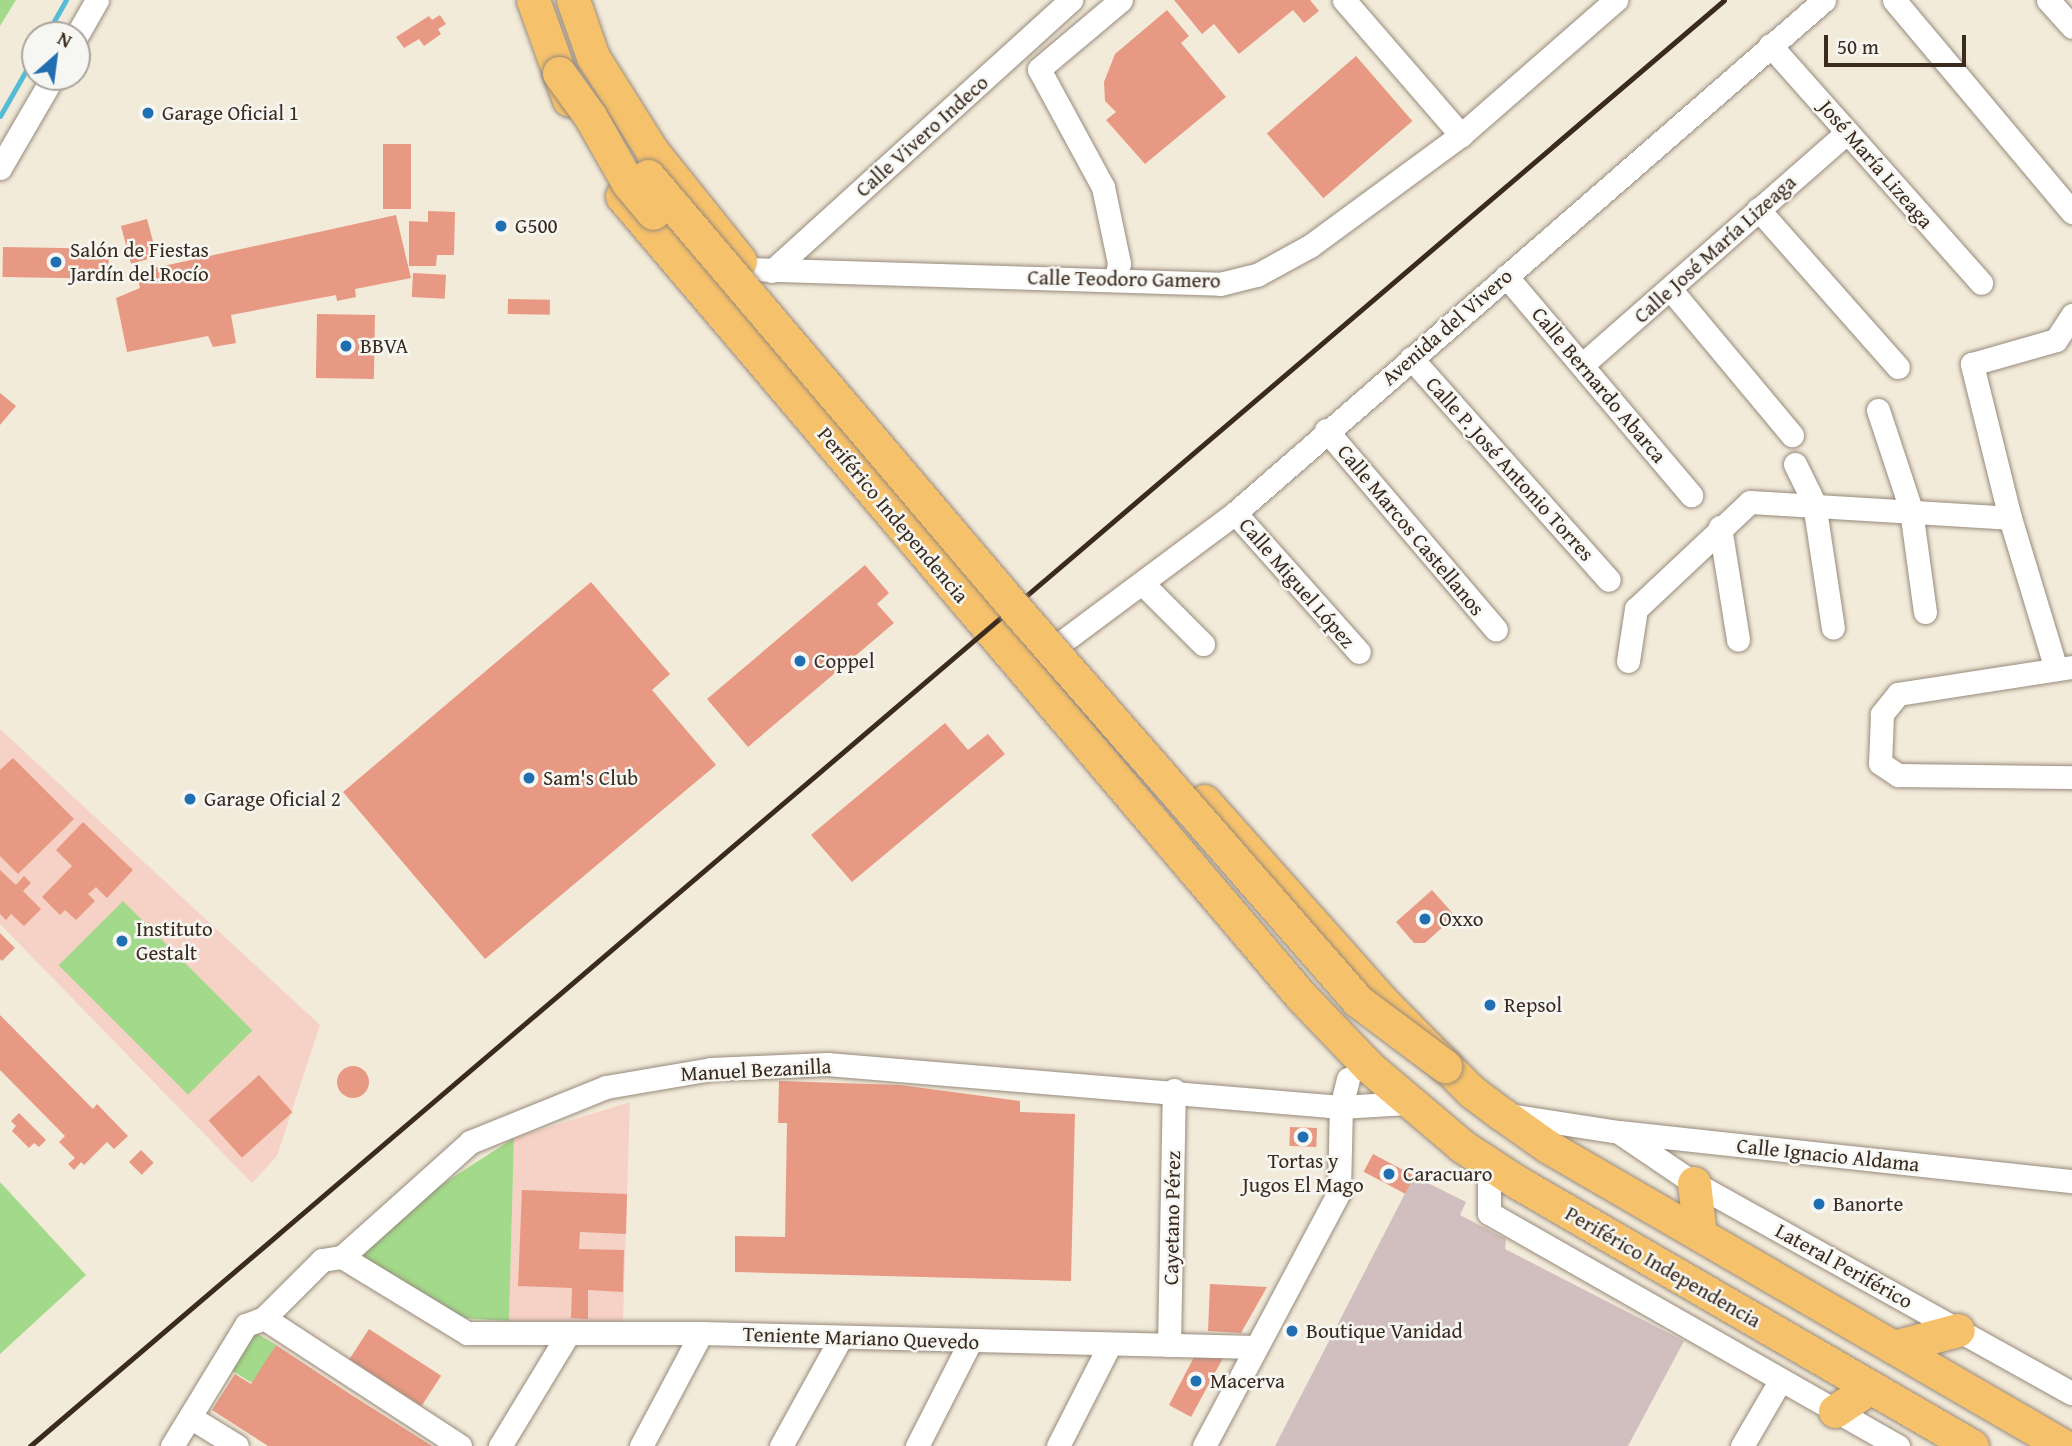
<!DOCTYPE html>
<meta charset="utf-8">
<style>
body{margin:0}
#map{position:relative;width:2072px;height:1446px;overflow:hidden;background:#f3ebda;font-family:"Gentium Book Plus",serif}
div>[style]{position:absolute}
[style*='--x']{left:calc(var(--x)*1px);top:calc(var(--y)*1px);width:calc(var(--w)*1px);rotate:calc(var(--a)*1deg)}
.built>*{inset:0;background:#f6d1c5}
.industrial>*{inset:0;background:#d1bfbf}
.green>*{inset:0;background:#a3d98a;transform-origin:0 0}
.stream>*{height:5px;margin:-2.5px;padding:0 2.5px;transform-origin:2.5px;border-radius:2.5px;background:#56bcd5}
.building>*{inset:0;background:#e89983;transform-origin:0 0}
.round{border-radius:50%}
.roads{filter:drop-shadow(0 0 2px #978a7c) drop-shadow(0 0 2px #978a7c)}
.minor>*{height:23px;margin:-11.5px;padding:0 11.5px;transform-origin:11.5px;border-radius:11.5px;background:#fff}
.highway>*{height:33px;margin:-16.5px;padding:0 16.5px;transform-origin:16.5px;border-radius:16.5px;background:#f6c16b}
.rail>*{height:5px;margin:-2.5px;padding:0 2.5px;transform-origin:2.5px;border-radius:2.5px;background:#3b2a1e}
.bridges{filter:drop-shadow(0 0 2px #978a7c) drop-shadow(0 0 2px #978a7c)}
.highway-bridge>*{height:33px;margin:-16.5px;padding:0 16.5px;transform-origin:16.5px;border-radius:16.5px;background:#f6c16b}
.dots>*{width:19px;height:19px;translate:-50% -50%;box-sizing:border-box;border:4px solid #f6f6f2;border-radius:50%}
span{translate:-50% -50%;white-space:nowrap;text-align:center;line-height:1.15;-webkit-text-stroke:5px #f6f6f2;paint-order:stroke}
.poi-label{font-size:21px;color:#3b2a1e}
.left{translate:0 -50%;text-align:left}
.street-label{font-size:21px;color:#3b2a1e}
.north{position:absolute;left:21px;top:21px;width:70px;height:70px;box-sizing:border-box;background:#f6f6f2;border:2px solid #aba49d;border-radius:50%;rotate:28deg;font-size:19px;font-weight:700;line-height:28px;text-align:center;color:#3b2a1e}
.north::after{content:'';display:block;margin:auto;width:24px;height:32px;background:#1f6fb2;clip-path:polygon(50% 0,100% 100%,50% 72%,0 100%)}
.scale{position:absolute;left:1824px;top:35px;width:142px;height:32px;box-sizing:border-box;border:4px solid #3b2a1e;border-top:0;padding-left:9px;font-size:21px;line-height:24px;white-space:nowrap;color:#3b2a1e;-webkit-text-stroke:5px #f6f6f2;paint-order:stroke}
</style>
<div id="map">
<div class="built">
<div style="clip-path:polygon(0 729px,320px 1025px,277px 1156px,252px 1183px,0 924px)"></div>
<div style="clip-path:polygon(630px 1102px,623px 1321px,509px 1321px,514px 1138px)"></div>
</div>
<div class="industrial">
<div style="clip-path:polygon(1414px 1176px,1466px 1202px,1460px 1215px,1506px 1239px,1505px 1249px,1684px 1341px,1628px 1446px,1275px 1446px)"></div>
</div>
<div class="green">
<div style="clip-path:polygon(0 0,16px 0,0 26px)"></div>
<div style="left:123px;top:901px;width:183px;height:91px;rotate:45deg"></div>
<div style="clip-path:polygon(514px 1138px,509px 1321px,460px 1318px,365px 1259px,362px 1249px,413px 1203px)"></div>
<div style="clip-path:polygon(0 1182px,86px 1275px,0 1354px)"></div>
<div style="left:253px;top:1331px;width:27px;height:45px;rotate:31deg"></div>
</div>
<div class="stream">
<div style="--x:46;--y:35;--w:40;--a:-60.3"></div>
<div style="--x:0;--y:116;--w:70;--a:-60.2"></div>
</div>
<div class="building">
<div style="clip-path:polygon(1174px 0,1310px 0,1319px 11px,1304px 23px,1293px 10px,1239px 54px,1214px 24px,1202px 34px)"></div>
<div style="clip-path:polygon(1167px 10px,1189px 36px,1181px 43px,1226px 97px,1145px 164px,1106px 120px,1116px 112px,1105px 101px,1104px 82px,1115px 54px)"></div>
<div style="clip-path:polygon(440px 15px,446px 24px,438px 29px,441px 34px,424px 46px,419px 39px,404px 48px,396px 37px,429px 16px,432px 20px)"></div>
<div style="left:1356px;top:56px;width:86px;height:118px;rotate:49deg"></div>
<div style="left:383px;top:144px;width:28px;height:65px"></div>
<div style="clip-path:polygon(428px 211px,455px 212px,454px 255px,437px 255px,436px 266px,409px 266px,409px 221px,428px 222px)"></div>
<div style="clip-path:polygon(396px 215px,411px 278px,355px 289px,356px 297px,337px 301px,336px 295px,231px 315px,236px 343px,213px 347px,208px 336px,127px 352px,116px 298px,140px 288px,136px 272px)"></div>
<div style="left:147px;top:219px;width:39px;height:27px;rotate:75deg"></div>
<div style="left:3px;top:247px;width:106px;height:30px;rotate:1deg"></div>
<div style="left:413px;top:273px;width:33px;height:24px;rotate:3deg"></div>
<div style="left:508px;top:299px;width:42px;height:15px;rotate:1deg"></div>
<div style="left:317px;top:314px;width:58px;height:64px;rotate:1deg"></div>
<div style="clip-path:polygon(0 393px,16px 406px,0 425px)"></div>
<div style="clip-path:polygon(865px 565px,889px 593px,877px 604px,894px 623px,748px 747px,707px 699px)"></div>
<div style="clip-path:polygon(591px 582px,670px 674px,652px 690px,716px 765px,485px 959px,343px 792px)"></div>
<div style="clip-path:polygon(945px 723px,968px 750px,988px 734px,1005px 754px,852px 882px,811px 835px)"></div>
<div style="clip-path:polygon(13px 758px,74px 819px,18px 874px,0 856px,0 770px)"></div>
<div style="clip-path:polygon(83px 822px,133px 870px,107px 898px,96px 887px,88px 894px,95px 901px,76px 920px,65px 910px,60px 915px,42px 897px,72px 866px,56px 850px)"></div>
<div style="clip-path:polygon(0 870px,16px 885px,24px 876px,31px 883px,23px 891px,41px 909px,24px 926px,11px 914px,6px 920px,0 914px)"></div>
<div style="clip-path:polygon(1432px 890px,1455px 916px,1425px 943px,1414px 943px,1396px 922px)"></div>
<div style="clip-path:polygon(0 933px,15px 948px,2px 961px,0 959px)"></div>
<div style="clip-path:polygon(0 1015px,93px 1109px,97px 1104px,128px 1136px,114px 1149px,107px 1142px,84px 1165px,81px 1162px,74px 1170px,68px 1164px,75px 1158px,59px 1142px,65px 1136px,0 1070px)"></div>
<div class="round" style="left:337px;top:1066px;width:32px;height:32px"></div>
<div style="left:259px;top:1075px;width:50px;height:68px;rotate:48deg"></div>
<div style="clip-path:polygon(779px 1081px,900px 1085px,1020px 1101px,1020px 1112px,1075px 1114px,1071px 1281px,735px 1272px,735px 1236px,785px 1237px,787px 1123px,778px 1123px)"></div>
<div style="clip-path:polygon(19px 1113px,46px 1140px,39px 1147px,34px 1143px,29px 1148px,12px 1131px,16px 1126px,11px 1121px)"></div>
<div style="left:1290px;top:1127px;width:27px;height:19px;rotate:2deg"></div>
<div style="left:141px;top:1150px;width:18px;height:17px;rotate:45deg"></div>
<div style="left:1373px;top:1154px;width:47px;height:20px;rotate:28deg"></div>
<div style="clip-path:polygon(522px 1190px,627px 1194px,626px 1234px,580px 1232px,579px 1249px,624px 1250px,623px 1292px,588px 1290px,588px 1319px,571px 1318px,572px 1288px,518px 1286px)"></div>
<div style="clip-path:polygon(1210px 1284px,1267px 1287px,1241px 1333px,1208px 1331px)"></div>
<div style="left:369px;top:1329px;width:86px;height:36px;rotate:33deg"></div>
<div style="clip-path:polygon(276px 1345px,350px 1394px,432px 1446px,268px 1446px,212px 1410px,235px 1374px,251px 1384px)"></div>
<div style="clip-path:polygon(1194px 1357px,1223px 1358px,1191px 1417px,1169px 1405px)"></div>
</div>
<div class="roads">
<div class="minor">
<div style="--x:1344;--y:0;--w:179;--a:49.1"></div>
<div style="--x:1894;--y:0;--w:277;--a:50"></div>
<div style="--x:2048;--y:0;--w:36;--a:48"></div>
<div style="--x:77;--y:35;--w:40;--a:-60.3"></div>
<div style="--x:1770;--y:45;--w:318;--a:48.4"></div>
<div style="--x:0;--y:168;--w:105;--a:-59.8"></div>
<div style="--x:1758;--y:209;--w:211;--a:48.5"></div>
<div style="--x:747;--y:269;--w:473;--a:1.8"></div>
<div style="--x:1220;--y:284;--w:38;--a:-14"></div>
<div style="--x:1257;--y:275;--w:60;--a:-28.7"></div>
<div style="--x:1310;--y:246;--w:187;--a:-36.3"></div>
<div style="--x:1461;--y:135;--w:206;--a:-41.1"></div>
<div style="--x:772;--y:271;--w:404;--a:-42.2"></div>
<div style="--x:1506;--y:276;--w:287;--a:49.8"></div>
<div style="--x:1116;--y:280;--w:17;--a:-80"></div>
<div style="--x:1119;--y:263;--w:78;--a:-101.9"></div>
<div style="--x:1103;--y:187;--w:134;--a:-118.5"></div>
<div style="--x:1039;--y:69;--w:107;--a:-40.1"></div>
<div style="--x:1671;--y:290;--w:189;--a:50.2"></div>
<div style="--x:1411;--y:358;--w:297;--a:48.3"></div>
<div style="--x:1582;--y:365;--w:353;--a:-41.3"></div>
<div style="--x:1878;--y:410;--w:105;--a:71.7"></div>
<div style="--x:1911;--y:510;--w:103;--a:82.2"></div>
<div style="--x:1326;--y:430;--w:262;--a:49.6"></div>
<div style="--x:1795;--y:464;--w:43;--a:64"></div>
<div style="--x:1814;--y:503;--w:126;--a:81.4"></div>
<div style="--x:1235;--y:513;--w:186;--a:48.3"></div>
<div style="--x:1720;--y:527;--w:114;--a:80.9"></div>
<div style="--x:1143;--y:584;--w:85;--a:45"></div>
<div style="--x:1062;--y:642;--w:216;--a:-36.7"></div>
<div style="--x:1235;--y:513;--w:781;--a:-41.05"></div>
<div style="--x:1628;--y:661;--w:53;--a:-81.3"></div>
<div style="--x:1636;--y:609;--w:156;--a:-43.2"></div>
<div style="--x:1750;--y:502;--w:260;--a:3.5"></div>
<div style="--x:2072;--y:667;--w:176;--a:171.2"></div>
<div style="--x:1898;--y:694;--w:26;--a:129"></div>
<div style="--x:1882;--y:714;--w:49;--a:92.3"></div>
<div style="--x:1880;--y:763;--w:22;--a:34"></div>
<div style="--x:1898;--y:775;--w:174;--a:0.7"></div>
<div style="--x:2056;--y:669;--w:158;--a:-106.9"></div>
<div style="--x:2010;--y:518;--w:159;--a:-103.9"></div>
<div style="--x:1972;--y:364;--w:87;--a:-15.9"></div>
<div style="--x:2056;--y:340;--w:30;--a:-57"></div>
<div style="--x:1509;--y:1115;--w:111;--a:8.8"></div>
<div style="--x:1619;--y:1132;--w:456;--a:6.2"></div>
<div style="--x:1623;--y:1135;--w:86;--a:34.1"></div>
<div style="--x:1694;--y:1183;--w:432;--a:29.1"></div>
<div style="--x:1489;--y:1162;--w:51;--a:90"></div>
<div style="--x:1489;--y:1213;--w:471;--a:29.7"></div>
<div style="--x:342;--y:1257;--w:146;--a:31.3"></div>
<div style="--x:467;--y:1333;--w:234;--a:0"></div>
<div style="--x:701;--y:1333;--w:555;--a:1.44"></div>
<div style="--x:264;--y:1318;--w:234;--a:33.1"></div>
<div style="--x:1169;--y:1345;--w:255;--a:-88.9"></div>
<div style="--x:190;--y:1417;--w:55;--a:31.7"></div>
<div style="--x:172;--y:1446;--w:142;--a:-58.6"></div>
<div style="--x:246;--y:1325;--w:19;--a:-21"></div>
<div style="--x:264;--y:1318;--w:82;--a:-45"></div>
<div style="--x:322;--y:1260;--w:20;--a:-9"></div>
<div style="--x:342;--y:1257;--w:172;--a:-41.9"></div>
<div style="--x:470;--y:1142;--w:147;--a:-22"></div>
<div style="--x:606;--y:1087;--w:107;--a:-9.7"></div>
<div style="--x:711;--y:1069;--w:116;--a:-2.5"></div>
<div style="--x:827;--y:1064;--w:516;--a:4.78"></div>
<div style="--x:1341;--y:1107;--w:66;--a:-3.5"></div>
<div style="--x:500;--y:1446;--w:131;--a:-58.7"></div>
<div style="--x:641;--y:1446;--w:128;--a:-62"></div>
<div style="--x:781;--y:1446;--w:122;--a:-61.1"></div>
<div style="--x:917;--y:1446;--w:117;--a:-63"></div>
<div style="--x:1058;--y:1446;--w:114;--a:-63"></div>
<div style="--x:1204;--y:1446;--w:288;--a:-62"></div>
<div style="--x:1339;--y:1192;--w:85;--a:-88.7"></div>
<div style="--x:1341;--y:1107;--w:29;--a:-76"></div>
<div style="--x:1742;--y:1446;--w:75;--a:-59.7"></div>
</div>
<div class="highway">
<div style="--x:533;--y:0;--w:106;--a:70.2"></div>
<div style="--x:573;--y:0;--w:60;--a:70.7"></div>
<div style="--x:593;--y:57;--w:111;--a:57.9"></div>
<div style="--x:652;--y:151;--w:141;--a:51.3"></div>
<div style="--x:622;--y:196;--w:1049;--a:49.68"></div>
<div style="--x:1301;--y:996;--w:98;--a:46.2"></div>
<div style="--x:1369;--y:1067;--w:122;--a:40.3"></div>
<div style="--x:1462;--y:1146;--w:66;--a:33.2"></div>
<div style="--x:1517;--y:1182;--w:526;--a:30.12"></div>
<div style="--x:1204;--y:801;--w:266;--a:48.3"></div>
<div style="--x:1381;--y:1000;--w:128;--a:45.3"></div>
<div style="--x:1471;--y:1091;--w:39;--a:37"></div>
<div style="--x:1502;--y:1114;--w:55;--a:35.4"></div>
<div style="--x:1547;--y:1146;--w:598;--a:30.13"></div>
<div style="--x:1694;--y:1183;--w:52;--a:83.4"></div>
<div style="--x:1894;--y:1347;--w:66;--a:-14.9"></div>
<div style="--x:1835;--y:1411;--w:43;--a:-33.7"></div>
</div>
</div>
<div class="rail">
<div style="--x:30;--y:1446;--w:2227;--a:-40.48"></div>
</div>
<div class="bridges">
<div class="highway-bridge">
<div style="--x:559;--y:73;--w:53;--a:54.2"></div>
<div style="--x:590;--y:116;--w:77;--a:60.4"></div>
<div style="--x:628;--y:183;--w:39;--a:50"></div>
<div style="--x:648;--y:176;--w:575;--a:49.66"></div>
<div style="--x:1020;--y:614;--w:514;--a:48.87"></div>
<div style="--x:1358;--y:1001;--w:109;--a:36.8"></div>
</div>
</div>
<div class="dots">
<div style="left:148px;top:113px;background:#1f6fb2"></div>
<div style="left:501px;top:226px;background:#1f6fb2"></div>
<div style="left:56px;top:262px;background:#1f6fb2"></div>
<div style="left:346px;top:346px;background:#1f6fb2"></div>
<div style="left:800px;top:661px;background:#1f6fb2"></div>
<div style="left:529px;top:778px;background:#1f6fb2"></div>
<div style="left:190px;top:799px;background:#1f6fb2"></div>
<div style="left:1425px;top:919px;background:#1f6fb2"></div>
<div style="left:122px;top:941px;background:#1f6fb2"></div>
<div style="left:1490px;top:1005px;background:#1f6fb2"></div>
<div style="left:1303px;top:1137px;background:#1f6fb2"></div>
<div style="left:1389px;top:1174px;background:#1f6fb2"></div>
<div style="left:1819px;top:1204px;background:#1f6fb2"></div>
<div style="left:1292px;top:1331px;background:#1f6fb2"></div>
<div style="left:1196px;top:1381px;background:#1f6fb2"></div>
</div>
<div class="poi-label">
<span class="left" style="left:162px;top:113px">Garage Oficial 1</span>
<span class="left" style="left:515px;top:226px">G500</span>
<span class="left" style="left:70px;top:262px">Salón de Fiestas<br>Jardín del Rocío</span>
<span class="left" style="left:360px;top:346px">BBVA</span>
<span class="left" style="left:814px;top:661px">Coppel</span>
<span class="left" style="left:543px;top:778px">Sam's Club</span>
<span class="left" style="left:204px;top:799px">Garage Oficial 2</span>
<span class="left" style="left:1439px;top:919px">Oxxo</span>
<span class="left" style="left:136px;top:941px">Instituto<br>Gestalt</span>
<span class="left" style="left:1504px;top:1005px">Repsol</span>
<span style="left:1303px;top:1173px">Tortas y<br>Jugos El Mago</span>
<span class="left" style="left:1403px;top:1174px">Caracuaro</span>
<span class="left" style="left:1833px;top:1204px">Banorte</span>
<span class="left" style="left:1306px;top:1331px">Boutique Vanidad</span>
<span class="left" style="left:1210px;top:1381px">Macerva</span>
</div>
<div class="street-label">
<span style="left:922px;top:136px;rotate:-42deg">Calle Vivero Indeco</span>
<span style="left:1876px;top:164px;rotate:49deg">José María Lizeaga</span>
<span style="left:1715px;top:249px;rotate:-42deg">Calle José María Lizeaga</span>
<span style="left:1124px;top:279px;rotate:1deg">Calle Teodoro Gamero</span>
<span style="left:1447px;top:327px;rotate:-41deg">Avenida del Vivero</span>
<span style="left:1599px;top:385px;rotate:50deg">Calle Bernardo Abarca</span>
<span style="left:1510px;top:469px;rotate:48deg">Calle P. José Antonio Torres</span>
<span style="left:893px;top:515px;rotate:50deg">Periférico Independencia</span>
<span style="left:1411px;top:530px;rotate:50deg">Calle Marcos Castellanos</span>
<span style="left:1297px;top:583px;rotate:49deg">Calle Miguel López</span>
<span style="left:756px;top:1070px;rotate:-3deg">Manuel Bezanilla</span>
<span style="left:1828px;top:1155px;rotate:6deg">Calle Ignacio Aldama</span>
<span style="left:1172px;top:1218px;rotate:-89deg">Cayetano Pérez</span>
<span style="left:1844px;top:1266px;rotate:29deg">Lateral Periférico</span>
<span style="left:1663px;top:1267px;rotate:30deg">Periférico Independencia</span>
<span style="left:861px;top:1338px;rotate:2deg">Teniente Mariano Quevedo</span>
</div>
<div class="north">N</div>
<div class="scale">50 m</div>
</div>
